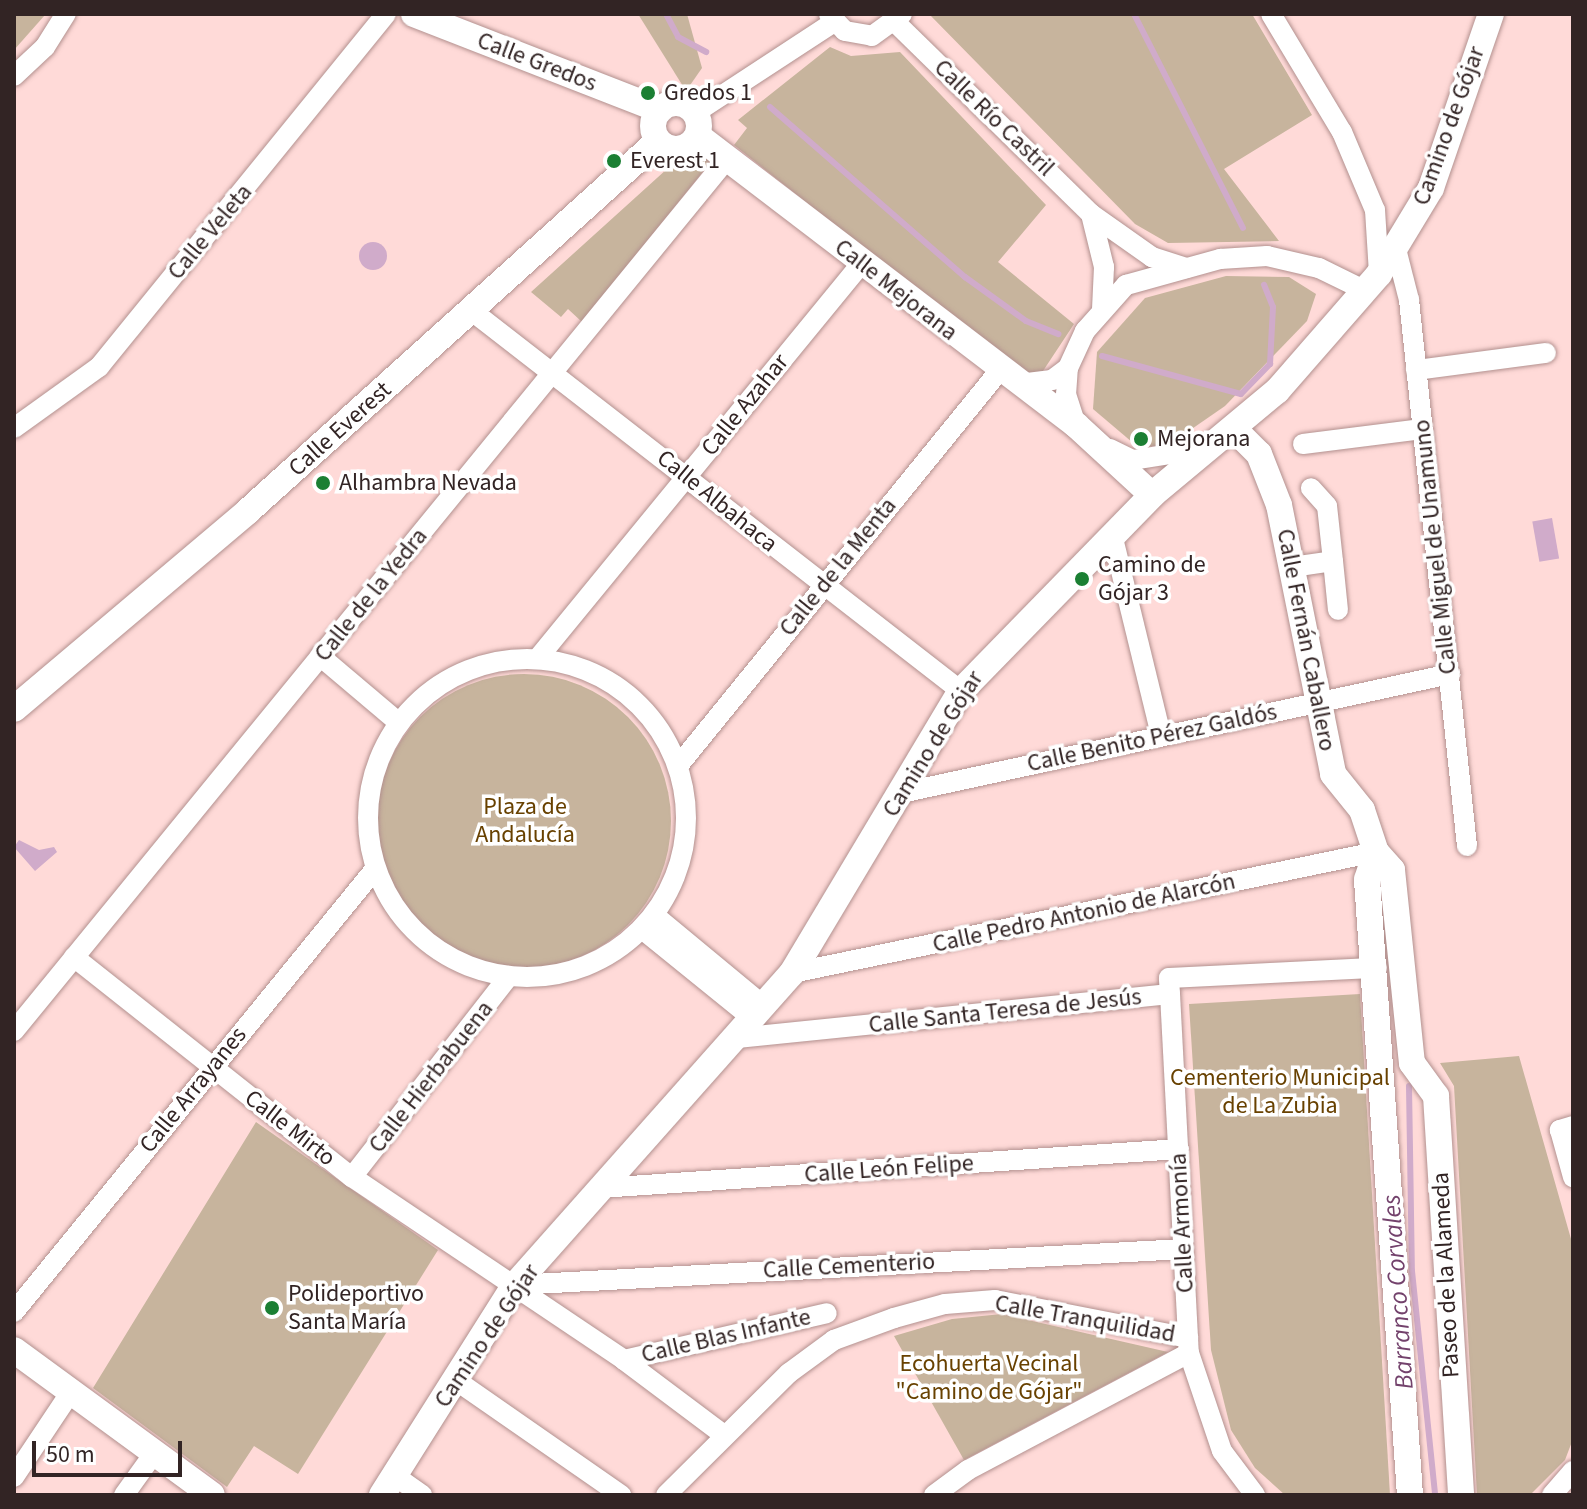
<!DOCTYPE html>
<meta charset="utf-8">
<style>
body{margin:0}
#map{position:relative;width:1587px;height:1509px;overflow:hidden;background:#ffdad8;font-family:"Source Sans 3",sans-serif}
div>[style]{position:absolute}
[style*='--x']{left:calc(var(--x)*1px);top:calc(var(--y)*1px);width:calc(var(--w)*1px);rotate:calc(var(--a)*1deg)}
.green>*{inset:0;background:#c7b49d}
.round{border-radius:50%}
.water>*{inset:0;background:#d0abca;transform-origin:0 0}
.stream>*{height:6px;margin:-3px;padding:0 3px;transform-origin:3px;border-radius:3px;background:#d0abca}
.roads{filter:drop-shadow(0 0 2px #b3918f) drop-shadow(0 0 2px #b3918f)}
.minor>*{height:20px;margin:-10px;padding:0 10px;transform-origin:10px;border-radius:10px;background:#fff}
.minor>.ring{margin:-10px;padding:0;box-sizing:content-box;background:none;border:20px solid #fff;border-radius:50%}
.tertiary>*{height:26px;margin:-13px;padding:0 13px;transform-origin:13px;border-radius:13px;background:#fff}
.tertiary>.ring{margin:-13px;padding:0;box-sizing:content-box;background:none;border:26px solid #fff;border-radius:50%}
.dots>*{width:22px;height:22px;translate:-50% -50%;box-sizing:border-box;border:4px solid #fff;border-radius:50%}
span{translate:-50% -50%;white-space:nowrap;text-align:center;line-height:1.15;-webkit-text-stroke:7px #fff;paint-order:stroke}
.street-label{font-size:24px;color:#322424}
.poi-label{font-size:24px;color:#322424}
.left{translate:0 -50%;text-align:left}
.park-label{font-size:24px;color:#684100}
.water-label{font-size:26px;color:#73426c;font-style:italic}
.frame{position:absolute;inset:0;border:16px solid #322424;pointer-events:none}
.scale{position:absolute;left:32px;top:1441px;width:150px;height:36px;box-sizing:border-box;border:4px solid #322424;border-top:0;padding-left:10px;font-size:24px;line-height:28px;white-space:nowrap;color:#322424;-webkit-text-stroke:6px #fff;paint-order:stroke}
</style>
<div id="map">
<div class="green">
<div style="clip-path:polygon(14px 14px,45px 15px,14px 50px)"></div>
<div style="clip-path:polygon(638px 14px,687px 14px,702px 68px,686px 91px)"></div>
<div style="clip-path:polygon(929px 14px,1252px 14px,1312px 115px,1224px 169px,1279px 241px,1168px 243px,1135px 224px)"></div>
<div style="clip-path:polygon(830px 47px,851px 56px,900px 52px,1046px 205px,998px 262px,1074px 324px,1043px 371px,1024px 375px,734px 145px,747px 128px,738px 120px)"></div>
<div style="clip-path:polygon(706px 157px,710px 163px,582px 322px,568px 309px,561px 317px,531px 292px,678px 159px)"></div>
<div style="clip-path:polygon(1226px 276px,1289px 277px,1316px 294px,1307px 321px,1225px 406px,1170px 444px,1139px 448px,1093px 409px,1097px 352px,1145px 298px)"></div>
<div class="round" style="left:377px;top:674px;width:294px;height:294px"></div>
<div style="clip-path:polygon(1360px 994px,1390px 1495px,1285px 1495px,1255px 1468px,1231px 1430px,1211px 1350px,1189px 1004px)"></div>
<div style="clip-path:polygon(1519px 1056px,1573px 1246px,1573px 1439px,1565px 1460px,1530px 1495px,1477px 1495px,1454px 1086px,1440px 1063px)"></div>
<div style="clip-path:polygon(256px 1122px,438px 1250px,298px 1474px,254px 1446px,227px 1487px,93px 1388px)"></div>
<div style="clip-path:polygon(1002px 1314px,1168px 1352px,964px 1460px,894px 1336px,952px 1319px)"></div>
</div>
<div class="water">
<div class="round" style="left:359px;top:242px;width:28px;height:28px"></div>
<div style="left:1552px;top:518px;width:41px;height:20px;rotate:80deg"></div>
<div style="clip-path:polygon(19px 840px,39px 850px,54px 847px,57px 852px,35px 871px,14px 847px)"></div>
</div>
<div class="stream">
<div style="--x:666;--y:14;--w:26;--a:62"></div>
<div style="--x:678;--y:37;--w:32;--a:28"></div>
<div style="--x:1134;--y:14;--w:240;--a:63"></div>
<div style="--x:770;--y:107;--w:259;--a:41.1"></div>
<div style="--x:965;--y:277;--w:75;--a:35.8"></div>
<div style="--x:1026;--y:321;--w:35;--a:22"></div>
<div style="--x:1102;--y:356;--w:144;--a:15.3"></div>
<div style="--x:1241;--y:394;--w:42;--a:-46"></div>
<div style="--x:1270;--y:364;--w:57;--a:-87"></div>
<div style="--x:1273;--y:307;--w:24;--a:-112"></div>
<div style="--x:1409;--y:1086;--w:185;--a:89.1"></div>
<div style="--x:1412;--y:1271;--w:225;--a:84.1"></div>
</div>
<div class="roads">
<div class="minor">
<div style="--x:829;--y:14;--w:23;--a:47"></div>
<div style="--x:845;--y:31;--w:27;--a:10"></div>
<div style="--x:872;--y:36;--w:37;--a:-36"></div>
<div style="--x:1271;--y:14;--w:138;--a:59"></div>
<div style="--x:1342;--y:132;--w:85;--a:67.1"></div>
<div style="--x:1375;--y:210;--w:64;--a:86.4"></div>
<div style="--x:896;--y:23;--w:273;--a:44.4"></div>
<div style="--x:1091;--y:214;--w:55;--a:76.2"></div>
<div style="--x:1104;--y:267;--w:42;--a:92.7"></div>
<div style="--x:14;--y:76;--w:42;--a:-43.1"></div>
<div style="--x:45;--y:47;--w:39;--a:-58"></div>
<div style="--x:695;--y:113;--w:166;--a:-33.2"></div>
<div style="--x:1091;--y:214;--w:75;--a:35.2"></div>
<div style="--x:1152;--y:257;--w:36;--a:18"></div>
<div style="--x:1396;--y:249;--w:53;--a:75.7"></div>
<div style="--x:1409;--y:300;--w:549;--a:83.94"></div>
<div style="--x:472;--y:311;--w:619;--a:37.85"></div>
<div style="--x:1416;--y:370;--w:131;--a:-7.5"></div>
<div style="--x:1019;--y:384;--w:33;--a:-7"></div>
<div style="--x:1052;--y:380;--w:20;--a:-37"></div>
<div style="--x:1076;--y:425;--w:32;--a:-108"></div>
<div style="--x:1066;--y:395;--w:27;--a:-86"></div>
<div style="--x:1068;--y:368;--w:41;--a:-65.3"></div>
<div style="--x:1085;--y:331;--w:62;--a:-48.3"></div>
<div style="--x:1126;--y:285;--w:98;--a:-15.5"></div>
<div style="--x:1220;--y:259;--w:47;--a:-3.7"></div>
<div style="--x:1267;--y:256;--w:53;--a:13"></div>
<div style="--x:1319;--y:268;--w:52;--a:26.1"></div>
<div style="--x:14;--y:428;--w:105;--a:-35.7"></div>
<div style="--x:99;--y:367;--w:455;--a:-50.9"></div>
<div style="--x:1303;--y:444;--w:120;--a:-7.2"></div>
<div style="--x:1110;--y:449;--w:25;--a:26"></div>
<div style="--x:1133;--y:460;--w:75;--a:-9.2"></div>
<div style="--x:1112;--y:534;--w:207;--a:76.3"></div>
<div style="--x:1333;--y:561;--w:49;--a:84.2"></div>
<div style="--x:1292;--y:567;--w:41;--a:-8.3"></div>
<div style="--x:1333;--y:561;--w:55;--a:-96.2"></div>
<div style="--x:1327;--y:506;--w:24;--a:-132"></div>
<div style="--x:320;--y:656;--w:102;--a:40.2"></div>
<div style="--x:538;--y:658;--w:509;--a:-50.66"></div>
<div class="ring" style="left:368px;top:659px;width:298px;height:298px"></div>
<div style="--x:678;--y:766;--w:510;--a:-50.88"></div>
<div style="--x:901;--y:793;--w:562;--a:-12.23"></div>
<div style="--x:654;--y:915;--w:143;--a:39.6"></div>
<div style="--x:642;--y:929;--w:143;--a:39"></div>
<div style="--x:74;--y:957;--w:355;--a:38.4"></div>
<div style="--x:352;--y:1177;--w:328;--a:33.9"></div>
<div style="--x:624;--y:1360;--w:125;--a:36.9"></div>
<div style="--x:792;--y:973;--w:596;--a:-11.71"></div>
<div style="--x:1170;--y:994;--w:360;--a:87"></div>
<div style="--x:1189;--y:1353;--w:103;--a:71.4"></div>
<div style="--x:1222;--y:1451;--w:55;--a:53.1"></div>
<div style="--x:14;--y:1031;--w:1126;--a:-50.73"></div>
<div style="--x:737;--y:1038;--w:435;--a:-5.8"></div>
<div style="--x:1170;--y:994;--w:16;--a:-94"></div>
<div style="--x:1169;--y:978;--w:208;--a:-2.8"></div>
<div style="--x:1573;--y:1126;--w:14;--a:163"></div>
<div style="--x:1560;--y:1130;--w:49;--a:74.5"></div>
<div style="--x:352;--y:1177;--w:255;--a:-52"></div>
<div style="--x:600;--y:1188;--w:580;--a:-3.85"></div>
<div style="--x:515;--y:1285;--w:669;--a:-3.08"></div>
<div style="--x:14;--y:1312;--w:571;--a:-50.82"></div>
<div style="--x:624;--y:1360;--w:208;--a:-13"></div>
<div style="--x:457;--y:1381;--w:200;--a:34.8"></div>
<div style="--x:395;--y:1476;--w:33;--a:35"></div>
<div style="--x:14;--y:1477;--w:101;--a:-56.3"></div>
<div style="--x:124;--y:1495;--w:53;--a:-54.2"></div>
<div style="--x:666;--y:1495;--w:173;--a:-44.8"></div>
<div style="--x:789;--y:1373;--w:56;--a:-36.3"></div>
<div style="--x:834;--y:1340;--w:64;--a:-20.1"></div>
<div style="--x:894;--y:1318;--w:53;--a:-15.4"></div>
<div style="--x:945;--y:1304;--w:50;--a:-4.6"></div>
<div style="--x:995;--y:1300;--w:197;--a:11.1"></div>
<div style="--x:934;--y:1495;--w:42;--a:-36.3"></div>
<div style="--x:968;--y:1470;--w:250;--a:-27.9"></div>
<div style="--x:1552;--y:1495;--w:32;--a:-49"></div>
</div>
<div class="tertiary">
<div style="--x:414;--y:14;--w:264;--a:21.3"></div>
<div class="ring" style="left:653px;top:103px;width:20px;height:20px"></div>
<div style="--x:698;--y:136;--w:476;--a:37.4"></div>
<div style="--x:1076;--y:425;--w:103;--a:42.6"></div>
<div style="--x:1234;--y:429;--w:35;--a:45"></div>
<div style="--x:1259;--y:454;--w:55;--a:68.6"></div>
<div style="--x:1279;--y:505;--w:274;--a:78.6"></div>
<div style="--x:1333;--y:774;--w:46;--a:51.1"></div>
<div style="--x:1362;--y:810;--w:44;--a:71.6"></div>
<div style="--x:1376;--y:852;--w:24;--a:48"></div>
<div style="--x:1392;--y:870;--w:194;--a:84.1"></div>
<div style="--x:1412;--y:1063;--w:41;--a:54"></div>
<div style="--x:1436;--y:1096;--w:400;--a:86.4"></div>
<div style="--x:14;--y:709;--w:307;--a:-40.2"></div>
<div style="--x:248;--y:511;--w:552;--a:-42.06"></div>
<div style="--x:1376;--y:852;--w:29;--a:108"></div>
<div style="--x:1367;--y:880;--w:617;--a:86"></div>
<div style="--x:14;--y:1350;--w:245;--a:36.2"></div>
<div style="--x:382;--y:1495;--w:249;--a:-57.7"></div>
<div style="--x:515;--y:1285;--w:417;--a:-48.4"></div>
<div style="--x:792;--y:973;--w:329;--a:-59.1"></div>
<div style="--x:961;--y:691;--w:274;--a:-45.7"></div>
<div style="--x:1152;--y:495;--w:163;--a:-39.8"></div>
<div style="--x:1277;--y:391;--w:155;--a:-48.9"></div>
<div style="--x:1379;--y:274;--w:100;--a:-58.8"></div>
<div style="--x:1431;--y:188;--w:184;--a:-71"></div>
</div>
</div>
<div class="dots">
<div style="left:648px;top:93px;background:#1b7f33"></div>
<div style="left:614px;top:161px;background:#1b7f33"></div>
<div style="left:1141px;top:439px;background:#1b7f33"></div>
<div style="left:323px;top:483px;background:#1b7f33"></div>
<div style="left:1082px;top:579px;background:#1b7f33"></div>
<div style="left:272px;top:1308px;background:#1b7f33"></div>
</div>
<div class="street-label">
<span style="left:537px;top:62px;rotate:21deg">Calle Gredos</span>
<span style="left:994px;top:118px;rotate:44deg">Calle Río Castril</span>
<span style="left:1449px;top:126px;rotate:-70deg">Camino de Gójar</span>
<span style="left:210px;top:232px;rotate:-50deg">Calle Veleta</span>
<span style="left:896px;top:290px;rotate:38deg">Calle Mejorana</span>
<span style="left:745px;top:405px;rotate:-51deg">Calle Azahar</span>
<span style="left:340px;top:429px;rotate:-42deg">Calle Everest</span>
<span style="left:717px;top:501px;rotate:39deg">Calle Albahaca</span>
<span style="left:1435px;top:547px;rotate:-96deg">Calle Miguel de Unamuno</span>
<span style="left:838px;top:567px;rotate:-51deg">Calle de la Menta</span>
<span style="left:371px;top:595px;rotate:-51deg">Calle de la Yedra</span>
<span style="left:1306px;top:640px;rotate:79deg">Calle Fernán Caballero</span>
<span style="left:1152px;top:738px;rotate:-12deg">Calle Benito Pérez Galdós</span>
<span style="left:933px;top:744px;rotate:-58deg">Camino de Gójar</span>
<span style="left:1084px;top:913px;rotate:-12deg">Calle Pedro Antonio de Alarcón</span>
<span style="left:1005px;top:1011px;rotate:-6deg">Calle Santa Teresa de Jesús</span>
<span style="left:431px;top:1077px;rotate:-52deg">Calle Hierbabuena</span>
<span style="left:193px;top:1090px;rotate:-51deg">Calle Arrayanes</span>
<span style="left:290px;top:1128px;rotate:38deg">Calle Mirto</span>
<span style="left:889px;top:1169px;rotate:-4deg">Calle León Felipe</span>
<span style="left:1182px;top:1223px;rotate:-93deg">Calle Armonía</span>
<span style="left:849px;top:1266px;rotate:-3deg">Calle Cementerio</span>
<span style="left:1446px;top:1275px;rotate:-93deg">Paseo de la Alameda</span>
<span style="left:1085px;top:1319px;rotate:10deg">Calle Tranquilidad</span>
<span style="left:487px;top:1336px;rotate:-56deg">Camino de Gójar</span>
<span style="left:726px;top:1336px;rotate:-13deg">Calle Blas Infante</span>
</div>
<div class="poi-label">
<span class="left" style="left:664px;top:93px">Gredos 1</span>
<span class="left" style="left:630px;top:161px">Everest 1</span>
<span class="left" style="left:1157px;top:439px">Mejorana</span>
<span class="left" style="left:339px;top:483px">Alhambra Nevada</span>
<span class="left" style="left:1098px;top:579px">Camino de<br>Gójar 3</span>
<span class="left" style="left:288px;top:1308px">Polideportivo<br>Santa María</span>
</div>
<div class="park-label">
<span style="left:525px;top:821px">Plaza de<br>Andalucía</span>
<span style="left:1280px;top:1092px">Cementerio Municipal<br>de La Zubia</span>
<span style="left:989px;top:1378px">Ecohuerta Vecinal<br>"Camino de Gójar"</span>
</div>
<div class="water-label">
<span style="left:1398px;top:1292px;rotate:-94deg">Barranco Corvales</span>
</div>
<div class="frame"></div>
<div class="scale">50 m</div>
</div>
